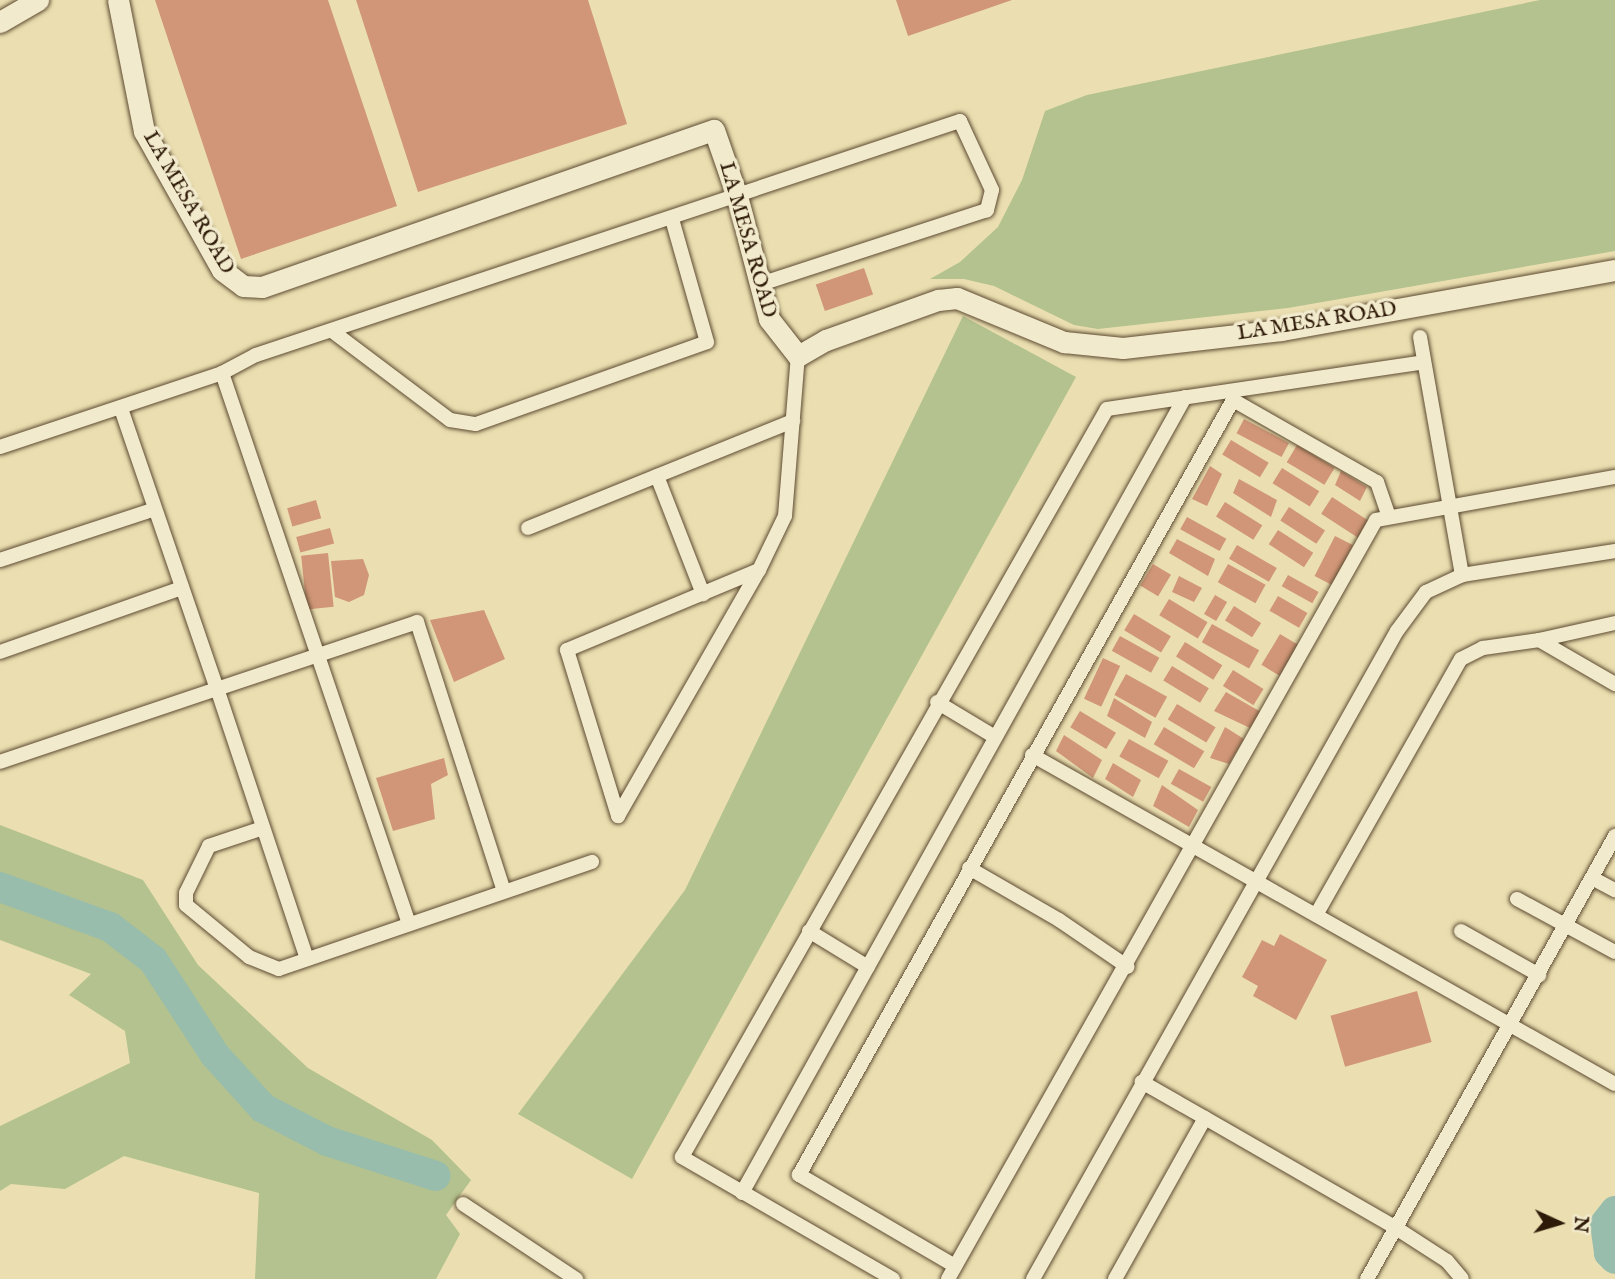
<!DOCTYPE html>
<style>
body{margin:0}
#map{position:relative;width:1615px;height:1279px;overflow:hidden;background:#ebdfb1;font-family:"IM FELL English",serif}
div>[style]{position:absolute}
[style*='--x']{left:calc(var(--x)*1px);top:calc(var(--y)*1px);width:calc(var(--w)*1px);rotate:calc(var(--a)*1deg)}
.green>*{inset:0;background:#b3c28e}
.river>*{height:30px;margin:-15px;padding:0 15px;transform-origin:15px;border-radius:15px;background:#98bdac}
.building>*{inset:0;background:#d09677;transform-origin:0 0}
.roads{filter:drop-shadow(0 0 2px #5d4b32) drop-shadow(0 0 2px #5d4b32)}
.street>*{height:14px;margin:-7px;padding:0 7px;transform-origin:7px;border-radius:7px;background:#f2eacc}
.secondary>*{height:21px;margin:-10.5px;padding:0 10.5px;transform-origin:10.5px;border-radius:10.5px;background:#f2eacc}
span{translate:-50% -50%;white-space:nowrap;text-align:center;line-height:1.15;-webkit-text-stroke:7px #f2eacc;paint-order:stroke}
.street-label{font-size:21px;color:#2e1a08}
.north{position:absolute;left:1524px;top:1188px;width:70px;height:70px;-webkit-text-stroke:5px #f2eacc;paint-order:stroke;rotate:94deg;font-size:19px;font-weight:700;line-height:28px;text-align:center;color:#2e1a08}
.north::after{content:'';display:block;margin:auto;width:24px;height:32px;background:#2e1a08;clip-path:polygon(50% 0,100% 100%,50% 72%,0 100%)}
</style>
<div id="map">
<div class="green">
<div style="clip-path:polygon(1540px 0,1615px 0,1615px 251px,1288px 308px,1098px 329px,1074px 325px,994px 286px,964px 279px,930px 279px,960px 262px,998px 227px,1022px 180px,1045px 111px,1087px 95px)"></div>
<div style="clip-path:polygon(963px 316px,1076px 377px,632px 1179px,518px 1114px,685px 890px)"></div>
<div style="clip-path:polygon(0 825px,143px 880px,198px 965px,308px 1068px,432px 1140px,471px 1180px,446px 1215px,460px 1234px,436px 1279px,255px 1279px,259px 1193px,124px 1156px,65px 1189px,11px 1184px,0 1191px,0 1126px,130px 1063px,125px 1031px,69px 995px,91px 974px,0 940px)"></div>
</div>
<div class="river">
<div style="--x:0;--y:887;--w:117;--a:20"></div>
<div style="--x:110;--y:927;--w:54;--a:37.5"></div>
<div style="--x:153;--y:960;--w:113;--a:56.9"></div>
<div style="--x:215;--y:1055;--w:72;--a:47.8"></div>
<div style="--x:263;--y:1108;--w:72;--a:27.3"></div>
<div style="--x:327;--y:1141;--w:114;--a:17.8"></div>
<div style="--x:1615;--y:1211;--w:16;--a:128"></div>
<div style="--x:1605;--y:1224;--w:29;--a:82"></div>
<div style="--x:1609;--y:1253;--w:8;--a:45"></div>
</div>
<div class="building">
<div style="clip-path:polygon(155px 0,328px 0,397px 206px,241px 259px)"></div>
<div style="clip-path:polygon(356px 0,588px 0,627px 124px,418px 192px)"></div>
<div style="clip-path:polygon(896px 0,1012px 0,908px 36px)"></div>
<div style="left:864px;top:268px;width:28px;height:51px;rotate:71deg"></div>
<div style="left:1244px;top:419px;width:51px;height:16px;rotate:28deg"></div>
<div style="left:1231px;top:440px;width:44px;height:17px;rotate:31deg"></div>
<div style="left:1297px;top:445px;width:44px;height:20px;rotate:31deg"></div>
<div style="clip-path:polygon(1210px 466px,1222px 474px,1207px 506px,1192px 499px)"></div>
<div style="left:1282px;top:468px;width:44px;height:18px;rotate:32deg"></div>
<div style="clip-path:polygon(1341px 471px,1367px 487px,1360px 501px,1335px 485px)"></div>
<div style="clip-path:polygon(1239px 479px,1277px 500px,1271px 517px,1233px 493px)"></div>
<div style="left:1332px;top:497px;width:44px;height:20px;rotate:33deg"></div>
<div style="left:316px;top:500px;width:19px;height:30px;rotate:74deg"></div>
<div style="left:1225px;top:502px;width:44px;height:17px;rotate:32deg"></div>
<div style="left:1289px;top:507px;width:43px;height:16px;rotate:33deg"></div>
<div style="left:1187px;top:517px;width:45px;height:14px;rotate:29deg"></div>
<div style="left:330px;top:528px;width:16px;height:35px;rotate:75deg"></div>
<div style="left:1278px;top:530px;width:42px;height:17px;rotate:33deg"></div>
<div style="left:1335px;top:536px;width:20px;height:45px;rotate:27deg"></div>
<div style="clip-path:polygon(1177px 539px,1215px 559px,1208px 576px,1169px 553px)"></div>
<div style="left:1237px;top:545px;width:46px;height:16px;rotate:30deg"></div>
<div style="left:328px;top:553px;width:54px;height:27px;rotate:84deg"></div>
<div style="clip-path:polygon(363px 559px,369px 575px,364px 595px,349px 602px,335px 597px,331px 561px)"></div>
<div style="left:1153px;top:564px;width:21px;height:25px;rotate:31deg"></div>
<div style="left:1228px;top:564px;width:43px;height:21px;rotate:29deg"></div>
<div style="left:1288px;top:575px;width:35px;height:13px;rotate:29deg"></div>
<div style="clip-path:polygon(1179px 576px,1202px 588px,1194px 602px,1172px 592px)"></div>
<div style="left:1215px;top:595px;width:14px;height:22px;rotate:30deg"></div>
<div style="left:1278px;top:596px;width:34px;height:17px;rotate:30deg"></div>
<div style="left:1169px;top:599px;width:45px;height:19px;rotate:31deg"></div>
<div style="left:1234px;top:606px;width:32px;height:17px;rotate:32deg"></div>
<div style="clip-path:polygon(484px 610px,505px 659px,454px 682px,430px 620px)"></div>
<div style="left:1134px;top:614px;width:43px;height:19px;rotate:31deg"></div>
<div style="left:1212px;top:624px;width:54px;height:21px;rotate:29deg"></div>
<div style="left:1280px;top:634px;width:21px;height:36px;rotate:31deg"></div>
<div style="left:1120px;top:636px;width:45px;height:17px;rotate:29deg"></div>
<div style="left:1185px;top:642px;width:44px;height:17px;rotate:32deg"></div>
<div style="left:1103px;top:658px;width:19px;height:45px;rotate:25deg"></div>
<div style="left:1172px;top:666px;width:43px;height:17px;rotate:31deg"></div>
<div style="left:1233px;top:670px;width:36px;height:19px;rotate:32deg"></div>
<div style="left:1126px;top:674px;width:47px;height:24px;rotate:29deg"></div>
<div style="clip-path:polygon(1226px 692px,1261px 712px,1250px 728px,1214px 711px)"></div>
<div style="clip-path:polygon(1114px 698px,1152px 722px,1145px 738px,1107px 716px)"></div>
<div style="left:1177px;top:704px;width:45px;height:18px;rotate:31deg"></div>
<div style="left:1080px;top:711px;width:42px;height:19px;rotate:31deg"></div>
<div style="left:1164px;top:727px;width:47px;height:20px;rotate:31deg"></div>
<div style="clip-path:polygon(1225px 727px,1244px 739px,1229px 764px,1210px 758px)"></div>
<div style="clip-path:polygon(1064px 735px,1102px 760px,1093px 778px,1056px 751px)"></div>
<div style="left:1129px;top:739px;width:45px;height:20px;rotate:29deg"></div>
<div style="clip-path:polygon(444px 758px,448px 775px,431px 784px,435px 819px,393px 831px,376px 778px)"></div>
<div style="clip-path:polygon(1113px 763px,1141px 780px,1133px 797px,1105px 779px)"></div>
<div style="left:1179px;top:769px;width:37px;height:17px;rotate:29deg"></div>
<div style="clip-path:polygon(1162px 785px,1198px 810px,1189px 827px,1153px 806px)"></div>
<div style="clip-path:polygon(1280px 934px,1327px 960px,1296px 1020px,1253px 996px,1258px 986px,1242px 977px,1262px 940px,1274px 946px)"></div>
<div style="left:1417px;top:991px;width:53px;height:90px;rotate:74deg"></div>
</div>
<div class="roads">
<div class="street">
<div style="--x:332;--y:331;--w:148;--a:37"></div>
<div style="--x:450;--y:420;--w:26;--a:9"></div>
<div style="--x:476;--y:424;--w:245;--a:-19.5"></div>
<div style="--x:707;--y:342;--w:128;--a:-105.9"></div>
<div style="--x:1420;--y:337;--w:242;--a:80"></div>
<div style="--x:222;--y:373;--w:582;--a:71.25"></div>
<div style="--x:0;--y:447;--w:234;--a:-18.4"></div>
<div style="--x:222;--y:373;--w:38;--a:-28"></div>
<div style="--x:256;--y:355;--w:742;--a:-18.39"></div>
<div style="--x:960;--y:121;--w:76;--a:65.1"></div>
<div style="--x:992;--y:190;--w:21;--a:104"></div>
<div style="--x:987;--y:210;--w:239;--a:161.9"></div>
<div style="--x:657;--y:476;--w:127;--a:68.7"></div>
<div style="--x:528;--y:528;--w:286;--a:-22"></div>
<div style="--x:0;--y:560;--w:163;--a:-18.2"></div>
<div style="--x:759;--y:570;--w:208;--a:157.4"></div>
<div style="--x:567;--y:650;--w:174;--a:72.9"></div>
<div style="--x:618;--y:816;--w:284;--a:-60.2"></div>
<div style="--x:759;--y:570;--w:60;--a:-64.3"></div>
<div style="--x:785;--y:516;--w:161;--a:-85.4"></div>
<div style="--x:1615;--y:623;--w:78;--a:167.4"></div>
<div style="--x:1539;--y:640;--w:88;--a:30.1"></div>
<div style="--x:0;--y:652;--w:193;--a:-19.4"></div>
<div style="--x:937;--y:702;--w:68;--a:31.1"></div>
<div style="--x:1032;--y:755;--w:669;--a:29.44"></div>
<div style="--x:0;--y:762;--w:229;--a:-18.6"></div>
<div style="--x:217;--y:689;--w:297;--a:-108.9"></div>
<div style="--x:263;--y:828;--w:57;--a:161.6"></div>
<div style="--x:209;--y:846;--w:52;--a:116.1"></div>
<div style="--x:186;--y:893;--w:12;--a:90"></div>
<div style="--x:186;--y:905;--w:82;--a:39.5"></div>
<div style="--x:249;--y:957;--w:32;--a:22"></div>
<div style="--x:279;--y:969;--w:331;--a:-18.9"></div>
<div style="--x:969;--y:868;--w:104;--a:30"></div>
<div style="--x:1059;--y:920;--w:83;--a:34.3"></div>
<div style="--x:1592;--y:878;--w:26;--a:28"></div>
<div style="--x:1517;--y:899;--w:111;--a:28.4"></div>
<div style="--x:1316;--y:915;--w:294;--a:-60.5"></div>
<div style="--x:1461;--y:659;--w:25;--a:-27"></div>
<div style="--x:1483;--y:648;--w:57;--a:-8.1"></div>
<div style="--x:809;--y:931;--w:69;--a:31.4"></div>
<div style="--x:1461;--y:931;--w:90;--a:29.4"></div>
<div style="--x:307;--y:959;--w:285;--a:-108.4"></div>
<div style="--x:217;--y:689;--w:211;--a:-18.5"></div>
<div style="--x:417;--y:622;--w:283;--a:72.1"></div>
<div style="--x:1205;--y:1118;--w:220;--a:29.9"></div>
<div style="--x:1396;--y:1228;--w:61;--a:32.9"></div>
<div style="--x:1447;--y:1261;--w:23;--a:50"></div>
<div style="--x:742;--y:1193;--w:911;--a:-60.9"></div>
<div style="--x:463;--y:1204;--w:136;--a:33.6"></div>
<div style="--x:955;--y:1266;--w:181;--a:-149.7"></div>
<div style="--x:799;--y:1175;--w:888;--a:-60.75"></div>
<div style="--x:1233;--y:400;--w:166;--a:29.7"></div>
<div style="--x:1377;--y:482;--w:34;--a:71"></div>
<div style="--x:893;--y:1279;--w:244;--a:-150"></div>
<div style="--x:682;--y:1157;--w:860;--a:-60.4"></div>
<div style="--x:1107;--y:409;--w:320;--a:-8.4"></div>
<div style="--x:948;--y:1279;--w:871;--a:-60.58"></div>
<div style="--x:1376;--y:520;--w:243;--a:-10.2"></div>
<div style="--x:1033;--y:1279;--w:743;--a:-60.68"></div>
<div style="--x:1397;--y:631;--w:49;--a:-53.4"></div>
<div style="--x:1426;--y:592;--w:40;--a:-25"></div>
<div style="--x:1462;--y:575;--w:155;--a:-8.9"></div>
<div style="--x:1115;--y:1279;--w:184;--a:-60.8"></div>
<div style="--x:1205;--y:1118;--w:73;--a:-150.3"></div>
<div style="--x:1367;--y:1279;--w:508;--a:-60.76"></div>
</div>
<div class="secondary">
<div style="--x:118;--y:0;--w:134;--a:78.8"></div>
<div style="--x:144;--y:131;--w:159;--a:60.7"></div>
<div style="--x:222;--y:270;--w:26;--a:37"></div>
<div style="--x:243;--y:286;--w:19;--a:3"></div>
<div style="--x:262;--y:287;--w:478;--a:-19.2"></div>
<div style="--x:714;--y:130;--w:70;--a:70.8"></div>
<div style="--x:737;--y:196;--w:127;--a:75.4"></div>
<div style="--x:769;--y:319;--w:47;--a:51.9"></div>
<div style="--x:798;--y:356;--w:32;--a:-30"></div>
<div style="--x:826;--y:340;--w:119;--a:-19.7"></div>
<div style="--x:938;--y:300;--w:19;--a:-6"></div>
<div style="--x:957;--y:298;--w:116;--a:22.4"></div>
<div style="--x:1064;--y:342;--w:59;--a:5.8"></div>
<div style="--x:1123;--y:348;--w:159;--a:-6.5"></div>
<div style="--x:1281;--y:330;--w:339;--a:-10.2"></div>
<div style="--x:0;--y:22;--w:44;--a:-30.1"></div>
</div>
</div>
<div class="street-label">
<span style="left:188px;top:203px;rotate:60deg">LA MESA ROAD</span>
<span style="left:747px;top:240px;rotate:74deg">LA MESA ROAD</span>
<span style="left:1317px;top:322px;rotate:-9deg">LA MESA ROAD</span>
</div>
<div class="north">N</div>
</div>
